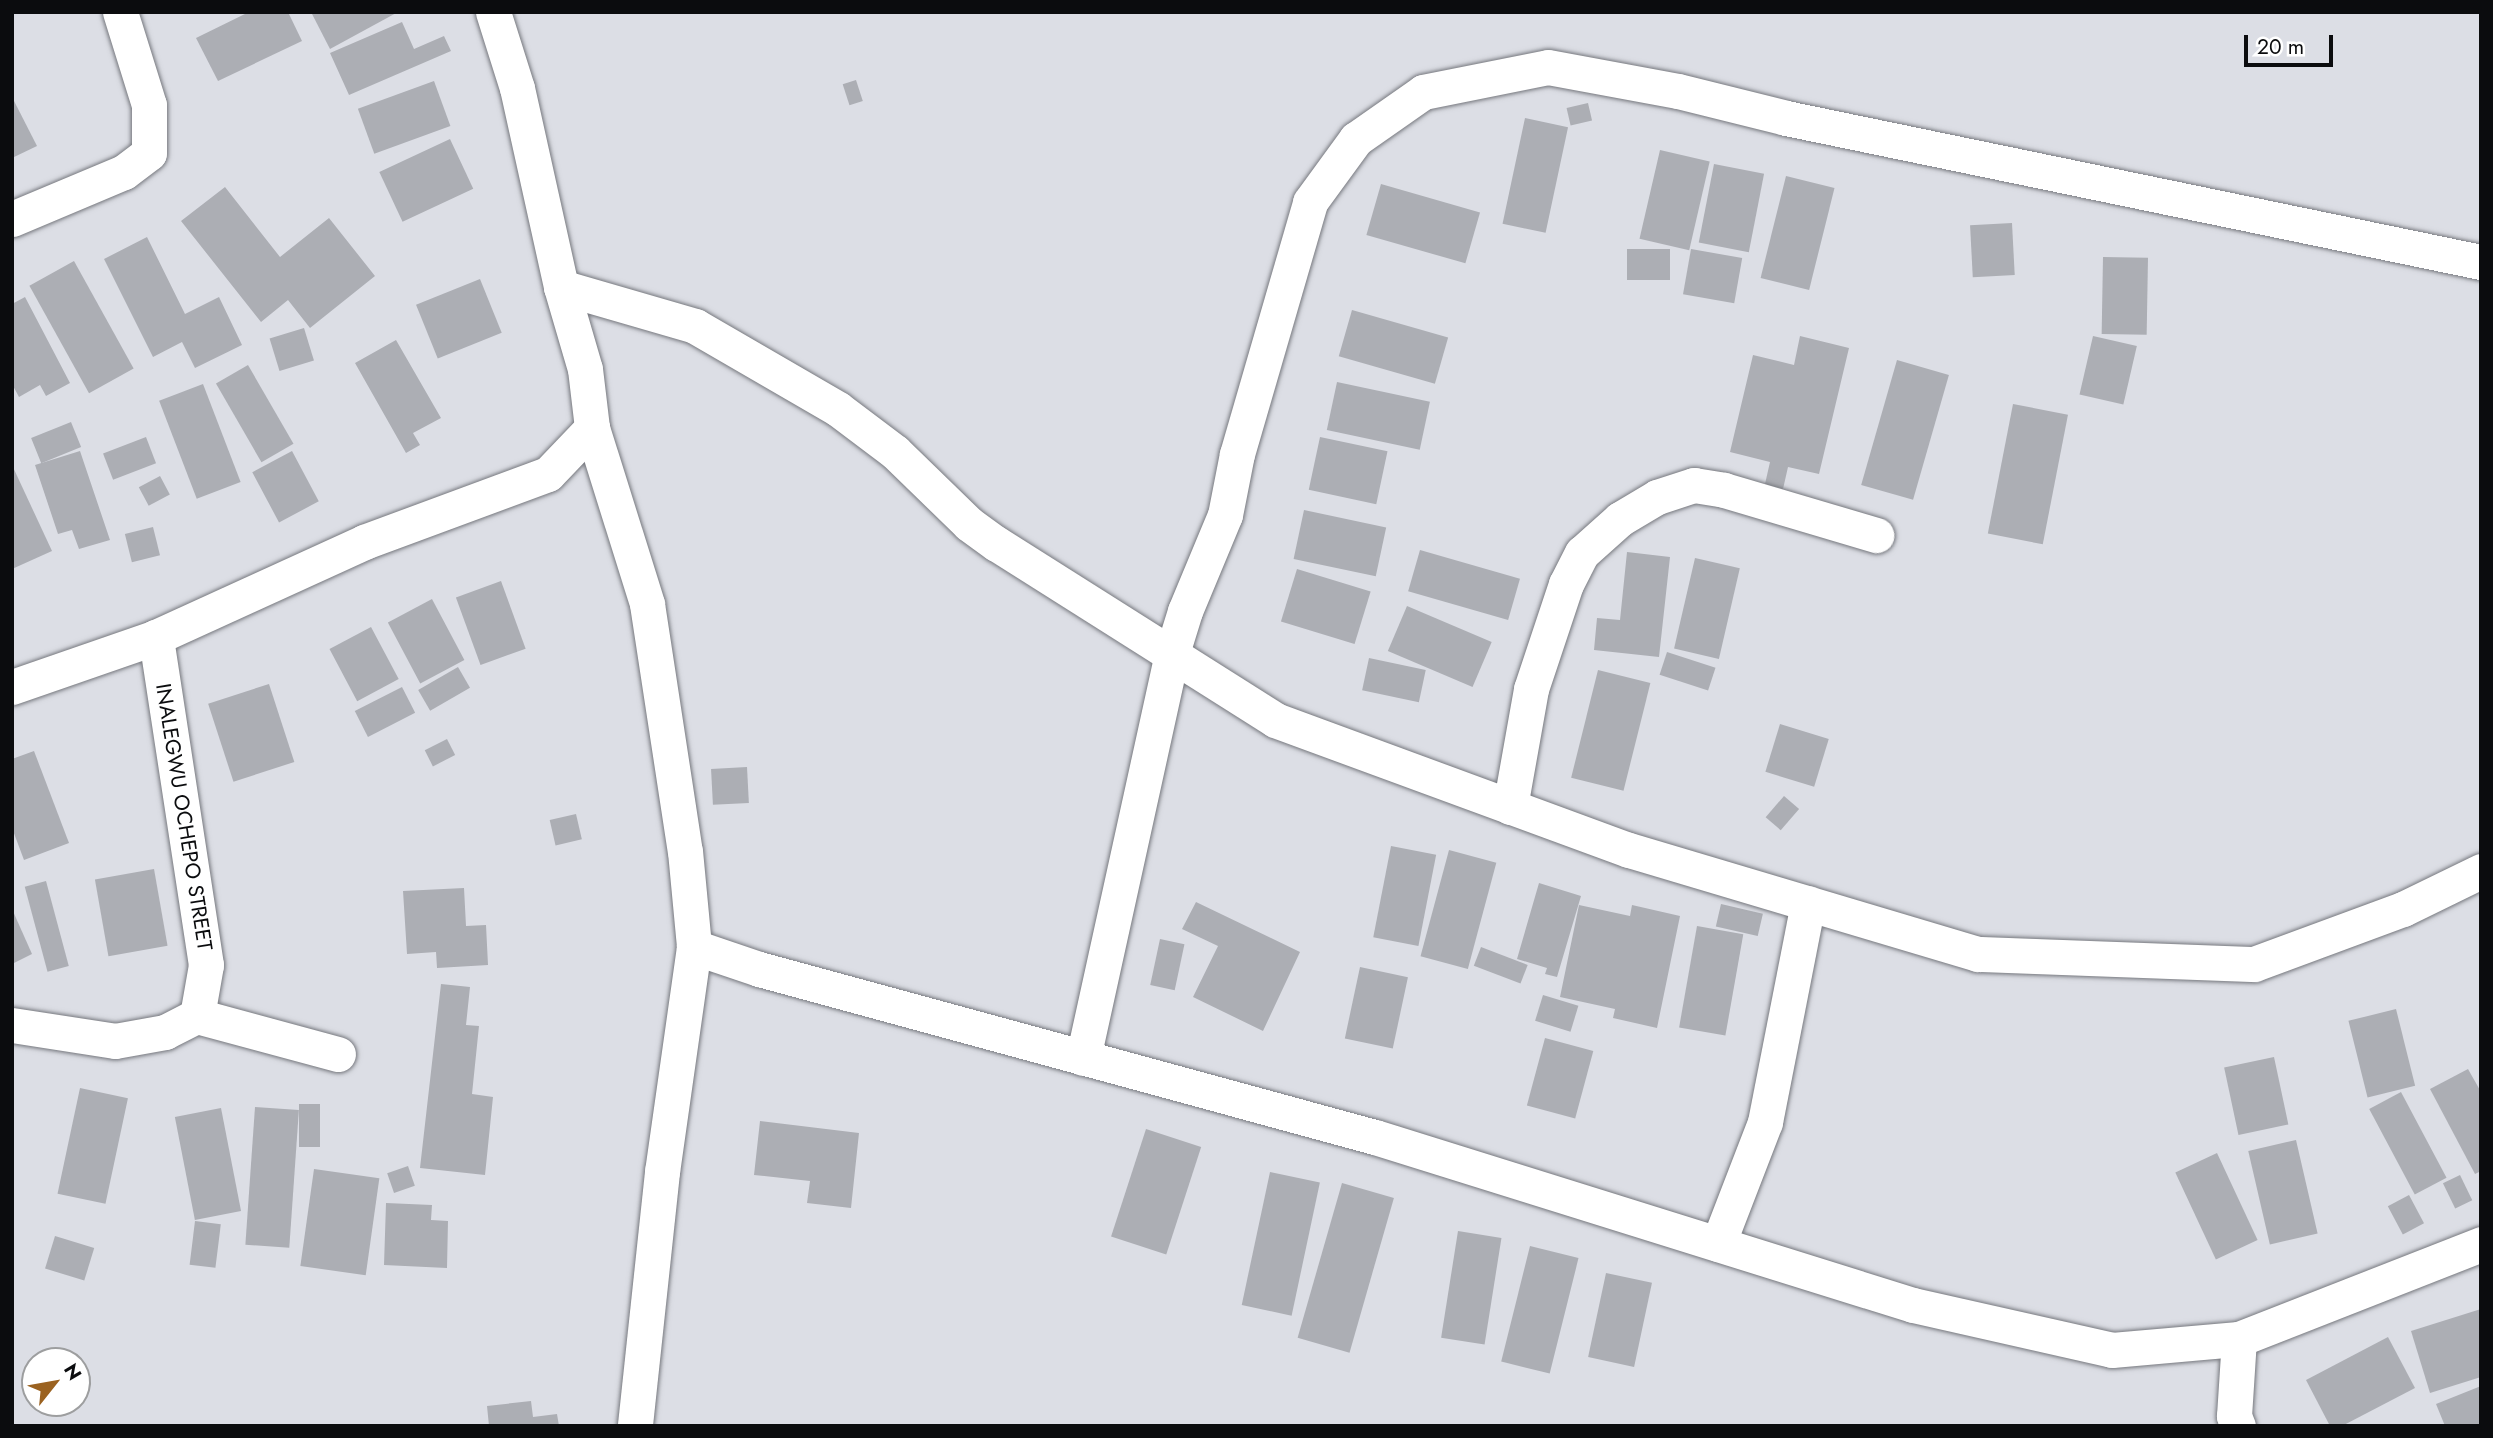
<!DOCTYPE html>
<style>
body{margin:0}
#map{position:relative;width:2493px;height:1438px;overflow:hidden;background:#dcdee5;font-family:Jost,sans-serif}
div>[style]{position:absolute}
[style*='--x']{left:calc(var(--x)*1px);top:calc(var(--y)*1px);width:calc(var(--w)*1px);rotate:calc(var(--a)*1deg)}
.building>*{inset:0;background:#acaeb4;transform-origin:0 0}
.roads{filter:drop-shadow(0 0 2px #76787e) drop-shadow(0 0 2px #76787e)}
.street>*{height:35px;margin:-17.5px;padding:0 17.5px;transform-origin:17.5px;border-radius:17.5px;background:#fff}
span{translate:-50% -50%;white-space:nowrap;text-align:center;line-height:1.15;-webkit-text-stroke:6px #fff;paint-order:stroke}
.street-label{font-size:21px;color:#0b0c0e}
.frame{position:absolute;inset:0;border:14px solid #0b0c0e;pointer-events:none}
.north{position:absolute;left:21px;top:1347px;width:70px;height:70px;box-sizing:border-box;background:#fff;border:2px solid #9d9e9f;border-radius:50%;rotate:59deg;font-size:19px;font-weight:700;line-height:28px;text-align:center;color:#0b0c0e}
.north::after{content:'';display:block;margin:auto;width:24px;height:32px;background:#9b6220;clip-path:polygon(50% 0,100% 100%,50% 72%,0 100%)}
.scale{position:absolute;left:2244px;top:35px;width:89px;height:32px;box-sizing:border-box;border:4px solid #0b0c0e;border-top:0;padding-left:9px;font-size:21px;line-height:24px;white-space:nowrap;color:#0b0c0e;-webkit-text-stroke:5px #fff;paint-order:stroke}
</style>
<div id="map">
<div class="building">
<div style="clip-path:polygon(249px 12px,288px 12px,302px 41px,218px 81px,196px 38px)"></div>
<div style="clip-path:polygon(311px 12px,398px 12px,330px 49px)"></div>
<div style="clip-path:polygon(402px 22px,414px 49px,444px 36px,451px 51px,349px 95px,330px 53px)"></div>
<div style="left:856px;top:80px;width:22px;height:14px;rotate:72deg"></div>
<div style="left:434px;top:81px;width:48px;height:81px;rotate:70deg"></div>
<div style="clip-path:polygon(12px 97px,37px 146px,12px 158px)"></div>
<div style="left:1588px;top:103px;width:18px;height:22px;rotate:77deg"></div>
<div style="left:1525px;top:118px;width:44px;height:108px;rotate:12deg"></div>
<div style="left:450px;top:139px;width:55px;height:78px;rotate:65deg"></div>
<div style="left:1660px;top:150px;width:51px;height:91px;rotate:13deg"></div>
<div style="left:1714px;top:164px;width:51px;height:80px;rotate:11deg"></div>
<div style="left:1786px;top:176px;width:50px;height:105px;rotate:14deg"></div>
<div style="left:1381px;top:184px;width:103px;height:53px;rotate:16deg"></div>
<div style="clip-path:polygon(225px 187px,280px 257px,329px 218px,375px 276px,310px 328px,288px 300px,261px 322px,181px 221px)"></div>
<div style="left:2012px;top:223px;width:52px;height:42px;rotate:87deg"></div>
<div style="clip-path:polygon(147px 237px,185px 314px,219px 297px,242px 345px,195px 368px,182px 342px,153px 357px,104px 259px)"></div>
<div style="left:1670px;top:249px;width:31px;height:43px;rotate:90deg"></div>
<div style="left:1691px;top:249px;width:52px;height:46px;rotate:10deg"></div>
<div style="left:2103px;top:257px;width:45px;height:77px;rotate:1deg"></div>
<div style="left:74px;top:261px;width:123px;height:51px;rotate:61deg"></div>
<div style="left:480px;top:279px;width:58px;height:69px;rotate:68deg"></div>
<div style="clip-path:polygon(25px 297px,70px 383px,46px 396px,40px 385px,19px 397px,12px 384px,12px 304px)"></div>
<div style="left:1352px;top:310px;width:100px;height:48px;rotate:16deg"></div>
<div style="left:304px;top:328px;width:34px;height:36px;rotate:73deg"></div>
<div style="clip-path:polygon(1800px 336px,1849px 348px,1819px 474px,1788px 467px,1783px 489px,1765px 484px,1770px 462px,1730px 452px,1753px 355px,1794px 365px)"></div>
<div style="left:2093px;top:336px;width:45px;height:60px;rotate:13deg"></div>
<div style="clip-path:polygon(396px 340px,441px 418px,413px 433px,420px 445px,406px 453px,355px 363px)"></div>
<div style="left:1897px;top:360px;width:54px;height:130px;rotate:16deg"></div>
<div style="left:248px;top:365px;width:91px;height:37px;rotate:60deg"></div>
<div style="left:1337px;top:382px;width:95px;height:49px;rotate:12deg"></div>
<div style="left:203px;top:384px;width:105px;height:47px;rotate:69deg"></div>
<div style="left:2013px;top:404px;width:56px;height:132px;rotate:11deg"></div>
<div style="left:71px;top:422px;width:27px;height:43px;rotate:68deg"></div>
<div style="left:146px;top:437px;width:28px;height:46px;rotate:69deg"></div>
<div style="left:1320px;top:437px;width:69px;height:54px;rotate:12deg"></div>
<div style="clip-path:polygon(80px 451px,110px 540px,79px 549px,72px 530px,58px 534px,35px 465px)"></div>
<div style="left:292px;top:451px;width:57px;height:45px;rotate:62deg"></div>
<div style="clip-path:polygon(12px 465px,52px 551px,12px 569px)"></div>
<div style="left:160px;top:476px;width:21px;height:24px;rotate:62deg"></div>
<div style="left:1304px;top:510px;width:84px;height:50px;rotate:12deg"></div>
<div style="left:153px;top:527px;width:29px;height:29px;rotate:76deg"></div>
<div style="left:1420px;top:550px;width:104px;height:43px;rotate:16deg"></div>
<div style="clip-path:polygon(1627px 552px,1670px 557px,1659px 657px,1594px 650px,1597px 618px,1620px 620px)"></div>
<div style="left:1695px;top:558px;width:46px;height:93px;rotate:13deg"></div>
<div style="left:1297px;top:569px;width:77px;height:55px;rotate:17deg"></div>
<div style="left:501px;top:581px;width:72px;height:48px;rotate:70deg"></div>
<div style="left:432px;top:599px;width:69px;height:50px;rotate:62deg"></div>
<div style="left:1407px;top:606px;width:92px;height:49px;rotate:23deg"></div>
<div style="left:371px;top:627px;width:59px;height:47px;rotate:62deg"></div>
<div style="left:1667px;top:652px;width:51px;height:24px;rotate:18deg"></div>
<div style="left:1369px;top:658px;width:58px;height:33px;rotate:12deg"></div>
<div style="left:458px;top:667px;width:24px;height:46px;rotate:60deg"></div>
<div style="left:1598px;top:670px;width:54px;height:111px;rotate:14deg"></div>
<div style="left:269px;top:684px;width:82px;height:64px;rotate:72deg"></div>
<div style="left:402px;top:687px;width:29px;height:53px;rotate:63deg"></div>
<div style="left:1780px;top:724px;width:51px;height:50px;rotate:17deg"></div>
<div style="left:447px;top:739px;width:18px;height:25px;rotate:63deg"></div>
<div style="clip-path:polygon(34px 751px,69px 843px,24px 860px,12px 828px,12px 759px)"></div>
<div style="left:747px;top:767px;width:36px;height:36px;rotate:87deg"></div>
<div style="left:1784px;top:796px;width:20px;height:28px;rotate:41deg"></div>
<div style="left:576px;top:814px;width:26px;height:27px;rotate:77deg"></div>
<div style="left:1391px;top:846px;width:46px;height:93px;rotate:11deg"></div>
<div style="left:1449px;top:850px;width:49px;height:110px;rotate:15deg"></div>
<div style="left:154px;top:869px;width:78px;height:60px;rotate:80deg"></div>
<div style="left:46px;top:881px;width:88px;height:22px;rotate:75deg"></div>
<div style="clip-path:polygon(1539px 883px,1581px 896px,1557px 977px,1545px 974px,1547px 968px,1517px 959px)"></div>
<div style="clip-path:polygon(464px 888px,466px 926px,486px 925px,488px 965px,437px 968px,436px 952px,407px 954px,403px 891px)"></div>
<div style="clip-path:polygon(1196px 902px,1300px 952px,1263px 1031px,1193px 997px,1218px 946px,1182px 929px)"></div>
<div style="left:1721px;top:904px;width:43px;height:23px;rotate:13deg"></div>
<div style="clip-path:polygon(1579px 905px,1630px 916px,1632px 905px,1680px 916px,1657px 1028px,1613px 1018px,1615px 1009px,1560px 997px)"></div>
<div style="clip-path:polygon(12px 909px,32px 954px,12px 964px)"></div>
<div style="left:1697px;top:926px;width:47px;height:103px;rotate:10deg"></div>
<div style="left:1160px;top:939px;width:25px;height:47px;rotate:12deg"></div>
<div style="left:1481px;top:947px;width:50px;height:20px;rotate:21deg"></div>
<div style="left:1360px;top:967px;width:49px;height:73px;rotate:12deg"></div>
<div style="clip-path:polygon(441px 984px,470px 987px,466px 1025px,479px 1026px,472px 1094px,493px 1097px,485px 1175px,420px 1168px)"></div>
<div style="left:1543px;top:995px;width:37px;height:27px;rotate:17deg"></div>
<div style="left:2396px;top:1009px;width:79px;height:49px;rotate:76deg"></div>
<div style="left:1545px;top:1038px;width:50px;height:70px;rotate:15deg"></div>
<div style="left:2274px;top:1057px;width:69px;height:51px;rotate:78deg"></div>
<div style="clip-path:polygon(2468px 1069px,2481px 1092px,2481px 1171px,2475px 1174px,2430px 1089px)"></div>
<div style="left:80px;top:1088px;width:49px;height:108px;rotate:12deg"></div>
<div style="left:2401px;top:1092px;width:97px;height:36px;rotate:62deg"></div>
<div style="left:299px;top:1104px;width:21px;height:43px"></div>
<div style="left:255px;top:1107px;width:44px;height:138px;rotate:4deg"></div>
<div style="left:221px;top:1108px;width:105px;height:47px;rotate:79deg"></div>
<div style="clip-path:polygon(760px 1121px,859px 1133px,851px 1208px,807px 1203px,810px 1181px,754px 1175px)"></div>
<div style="left:1146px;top:1129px;width:58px;height:113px;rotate:18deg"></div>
<div style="left:2296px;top:1140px;width:96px;height:49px;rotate:77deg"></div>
<div style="left:2217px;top:1153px;width:96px;height:46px;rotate:65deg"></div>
<div style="left:408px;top:1166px;width:21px;height:22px;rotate:71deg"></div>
<div style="left:314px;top:1169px;width:66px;height:98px;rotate:8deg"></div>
<div style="left:1270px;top:1172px;width:51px;height:136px;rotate:12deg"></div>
<div style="left:2460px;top:1175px;width:28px;height:19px;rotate:64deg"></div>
<div style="left:1342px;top:1183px;width:54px;height:161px;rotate:16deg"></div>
<div style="left:2409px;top:1195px;width:32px;height:24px;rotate:62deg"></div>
<div style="clip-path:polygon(386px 1203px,432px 1205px,431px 1220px,448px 1221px,447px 1268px,384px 1265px)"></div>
<div style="left:195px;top:1221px;width:26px;height:44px;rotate:7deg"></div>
<div style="left:1458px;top:1231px;width:44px;height:108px;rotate:9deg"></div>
<div style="left:55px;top:1236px;width:41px;height:34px;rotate:17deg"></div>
<div style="left:1530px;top:1246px;width:50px;height:119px;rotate:14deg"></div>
<div style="left:1606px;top:1273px;width:47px;height:86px;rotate:12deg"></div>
<div style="clip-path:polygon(2481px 1309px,2481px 1377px,2430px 1393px,2411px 1331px)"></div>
<div style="clip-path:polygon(2388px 1337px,2415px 1388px,2342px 1426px,2330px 1426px,2306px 1380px)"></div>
<div style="clip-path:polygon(2481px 1386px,2481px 1426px,2445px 1426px,2436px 1404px)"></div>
<div style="clip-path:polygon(531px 1401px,533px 1417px,557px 1414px,559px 1426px,489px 1426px,487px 1406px)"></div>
</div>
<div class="roads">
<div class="street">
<div style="--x:493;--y:12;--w:80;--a:72.5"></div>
<div style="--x:517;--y:88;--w:204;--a:77.5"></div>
<div style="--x:561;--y:287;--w:85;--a:73.7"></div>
<div style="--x:585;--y:369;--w:59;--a:83.2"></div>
<div style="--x:592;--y:428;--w:184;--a:72.6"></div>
<div style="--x:647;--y:604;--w:250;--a:81.3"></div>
<div style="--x:685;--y:851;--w:96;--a:84.6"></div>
<div style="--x:694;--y:947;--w:227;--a:98.1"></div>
<div style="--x:662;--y:1172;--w:255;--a:96.1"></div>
<div style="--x:12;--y:219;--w:121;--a:-22.8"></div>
<div style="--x:124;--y:172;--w:31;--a:-37"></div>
<div style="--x:149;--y:153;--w:48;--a:-90"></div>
<div style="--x:149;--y:105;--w:97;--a:-107.3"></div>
<div style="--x:561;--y:287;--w:140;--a:16.2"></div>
<div style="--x:695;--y:326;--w:165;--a:30.1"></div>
<div style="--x:838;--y:409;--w:71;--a:37"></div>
<div style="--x:895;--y:452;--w:103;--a:44.2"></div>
<div style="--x:969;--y:524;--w:34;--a:36"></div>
<div style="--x:997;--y:544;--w:329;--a:32.3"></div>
<div style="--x:1275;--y:720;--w:377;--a:20.2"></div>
<div style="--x:1629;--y:850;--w:364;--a:16.6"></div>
<div style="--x:1978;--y:954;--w:276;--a:2.1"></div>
<div style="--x:2254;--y:964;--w:159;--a:-20.3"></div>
<div style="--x:2403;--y:909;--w:87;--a:-26"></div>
<div style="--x:12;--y:687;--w:152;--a:-19.1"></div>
<div style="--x:156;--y:637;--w:229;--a:-24.5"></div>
<div style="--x:364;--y:542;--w:196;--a:-20.3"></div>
<div style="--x:548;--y:474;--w:64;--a:-46.3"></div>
<div style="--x:1510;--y:807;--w:120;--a:-79.9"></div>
<div style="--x:1531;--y:689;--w:111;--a:-71.6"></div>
<div style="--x:1566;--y:584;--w:35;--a:-63"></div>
<div style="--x:1582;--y:553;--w:51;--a:-41.8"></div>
<div style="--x:1620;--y:519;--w:43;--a:-30.7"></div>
<div style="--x:1657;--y:497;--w:39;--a:-18"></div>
<div style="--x:1694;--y:485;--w:30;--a:9"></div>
<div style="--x:1724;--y:490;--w:159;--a:16.5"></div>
<div style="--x:694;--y:947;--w:69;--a:18.7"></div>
<div style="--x:759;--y:969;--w:638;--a:15.26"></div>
<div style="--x:1375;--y:1137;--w:564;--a:17.34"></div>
<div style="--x:1913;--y:1305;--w:204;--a:12.7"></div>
<div style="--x:2112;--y:1350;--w:127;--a:-5"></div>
<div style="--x:2239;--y:1339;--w:260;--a:-21.4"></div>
<div style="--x:197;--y:1016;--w:146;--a:15.1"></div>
<div style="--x:12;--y:1025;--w:104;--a:8.8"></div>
<div style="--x:115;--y:1041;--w:51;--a:-10.2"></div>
<div style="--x:165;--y:1032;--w:36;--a:-27"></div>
<div style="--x:197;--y:1016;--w:52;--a:-80"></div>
<div style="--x:206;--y:965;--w:332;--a:-98.7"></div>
<div style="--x:1083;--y:1058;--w:415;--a:-77.6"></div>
<div style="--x:1172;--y:653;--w:44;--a:-72.8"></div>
<div style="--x:1185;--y:611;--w:104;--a:-67.4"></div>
<div style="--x:1225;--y:515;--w:62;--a:-78.9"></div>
<div style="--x:1237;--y:454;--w:262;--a:-73.8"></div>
<div style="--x:1310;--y:202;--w:78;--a:-53.9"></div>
<div style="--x:1356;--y:139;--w:82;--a:-35"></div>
<div style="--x:1423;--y:92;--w:127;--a:-11.3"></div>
<div style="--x:1548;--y:67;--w:132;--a:10.5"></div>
<div style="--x:1678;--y:91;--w:111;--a:14"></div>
<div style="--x:1786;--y:118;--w:710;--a:11.71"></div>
<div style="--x:1718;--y:1244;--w:131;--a:-68.9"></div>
<div style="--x:1765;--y:1122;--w:223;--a:-78.9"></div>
<div style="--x:2238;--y:1426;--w:11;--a:-112"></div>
<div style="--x:2234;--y:1416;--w:77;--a:-86.3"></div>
</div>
</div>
<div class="street-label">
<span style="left:184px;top:817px;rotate:81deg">INALEGWU OCHEPO STREET</span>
</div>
<div class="frame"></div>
<div class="north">N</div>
<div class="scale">20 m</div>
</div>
